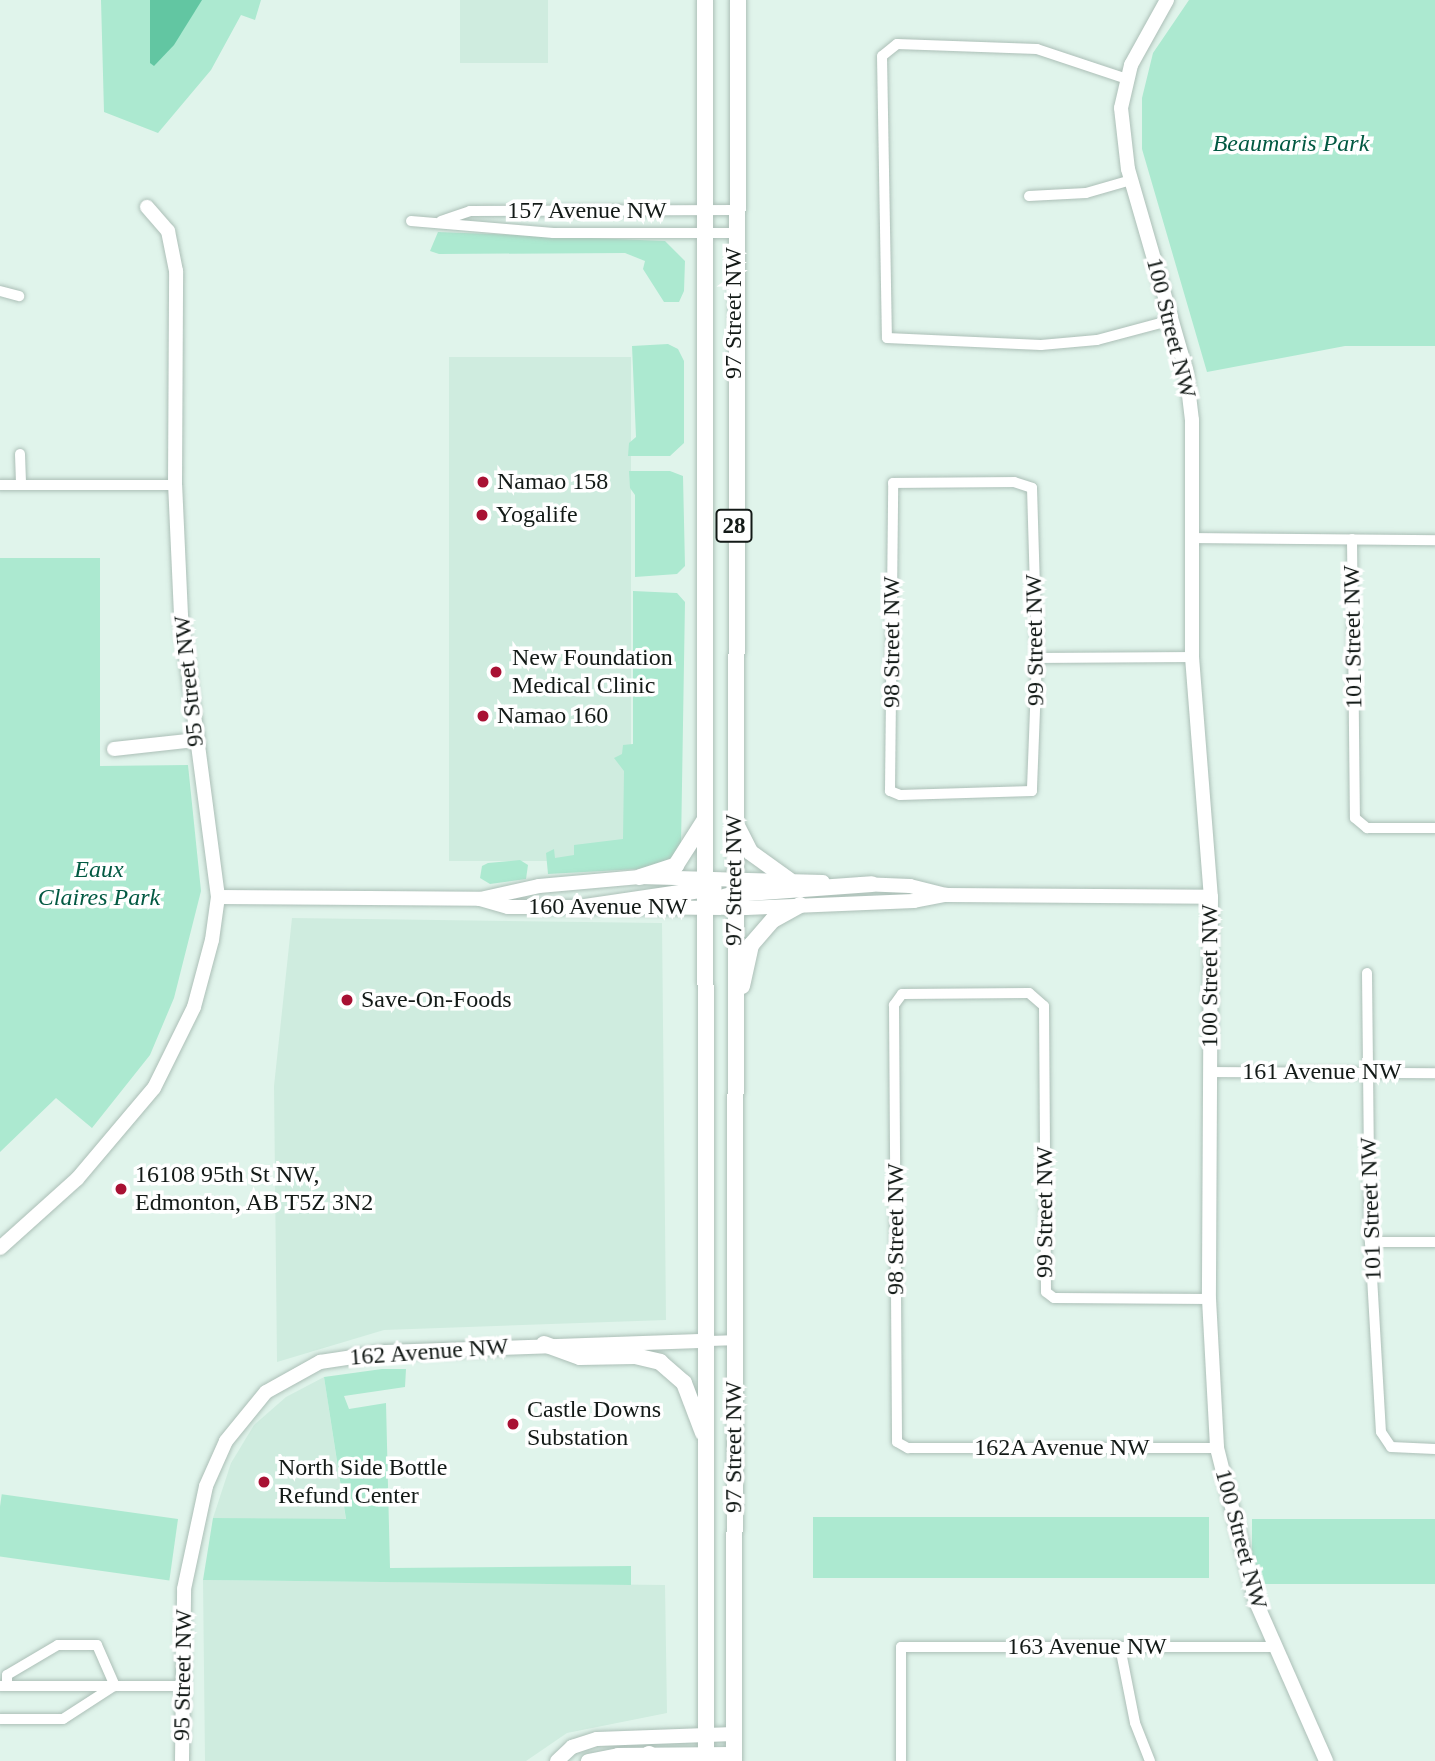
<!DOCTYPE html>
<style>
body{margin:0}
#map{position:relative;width:1435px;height:1761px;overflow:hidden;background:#e0f4eb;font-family:"Times New Roman",serif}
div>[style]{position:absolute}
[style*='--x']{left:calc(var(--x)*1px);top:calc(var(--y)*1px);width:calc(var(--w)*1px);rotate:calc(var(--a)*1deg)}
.built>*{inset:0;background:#cfecdf;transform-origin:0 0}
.green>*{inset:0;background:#ace9d0;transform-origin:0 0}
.water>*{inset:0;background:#62c6a2}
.roads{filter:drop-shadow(0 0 2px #acbfb7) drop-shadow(0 0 2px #acbfb7)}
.street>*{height:10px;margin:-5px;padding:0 5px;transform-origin:5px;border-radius:5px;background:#fff}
.secondary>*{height:14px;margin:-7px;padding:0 7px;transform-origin:7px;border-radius:7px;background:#fff}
.primary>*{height:16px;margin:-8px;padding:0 8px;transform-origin:8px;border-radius:8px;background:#fff}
.dots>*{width:19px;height:19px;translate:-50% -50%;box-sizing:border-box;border:4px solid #fff;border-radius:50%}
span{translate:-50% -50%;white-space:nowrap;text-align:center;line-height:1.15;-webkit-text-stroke:7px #fff;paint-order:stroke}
.shield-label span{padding:2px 5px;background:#fff;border:2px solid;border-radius:5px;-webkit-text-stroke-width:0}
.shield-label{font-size:23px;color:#131a17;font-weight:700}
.park-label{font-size:24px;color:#025942;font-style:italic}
.street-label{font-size:24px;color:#131a17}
.poi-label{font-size:24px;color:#131a17}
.left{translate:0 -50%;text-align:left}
</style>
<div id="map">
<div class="built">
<div style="left:460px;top:0;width:88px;height:63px"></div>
<div style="left:631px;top:357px;width:504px;height:182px;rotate:90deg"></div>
<div style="clip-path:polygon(292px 918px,662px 923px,666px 1320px,384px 1330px,277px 1362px,274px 1086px)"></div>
<div style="clip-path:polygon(324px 1377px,346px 1520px,213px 1518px,231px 1463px,254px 1425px,286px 1397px)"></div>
<div style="clip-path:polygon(203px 1580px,665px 1585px,667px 1713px,567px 1733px,526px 1761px,205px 1761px)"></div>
</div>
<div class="green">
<div style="clip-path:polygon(101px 0,261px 0,255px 20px,241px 15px,211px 70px,158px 133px,104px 112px)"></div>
<div style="clip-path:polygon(1189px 0,1435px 0,1435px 346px,1345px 346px,1207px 372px,1142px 149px,1142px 98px,1153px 53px)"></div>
<div style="clip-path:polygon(438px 232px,665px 241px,685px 261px,684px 291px,679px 302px,664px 302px,643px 269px,645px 261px,625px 253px,439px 254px,430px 251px)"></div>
<div style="clip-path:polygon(668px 344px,678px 349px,684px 361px,684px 443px,670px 456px,628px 456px,629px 443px,636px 437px,632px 346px)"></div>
<div style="clip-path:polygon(629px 471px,670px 471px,683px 476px,685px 566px,677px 574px,635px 577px,635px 495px,630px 488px)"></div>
<div style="clip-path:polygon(0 558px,100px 558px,100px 766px,188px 765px,201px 891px,174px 998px,150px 1055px,92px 1128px,56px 1098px,0 1152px)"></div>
<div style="clip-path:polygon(633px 591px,677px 593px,685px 602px,681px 846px,676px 857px,656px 868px,548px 874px,546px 853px,554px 849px,555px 858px,574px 855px,574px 845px,623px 839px,624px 771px,614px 758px,622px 754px,623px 745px,633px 744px)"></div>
<div style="clip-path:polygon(520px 860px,528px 865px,526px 879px,490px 884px,480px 878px,482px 866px,488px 863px)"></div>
<div style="clip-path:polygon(382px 1369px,406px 1369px,405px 1387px,344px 1396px,349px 1409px,386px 1403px,390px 1568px,631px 1566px,631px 1585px,203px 1580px,213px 1518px,346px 1519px,324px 1377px)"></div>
<div style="left:813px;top:1517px;width:396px;height:61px"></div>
<div style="left:178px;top:1519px;width:62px;height:178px;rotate:98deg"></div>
<div style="left:1252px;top:1519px;width:183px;height:65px"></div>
</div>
<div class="water">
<div style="clip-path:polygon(150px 0,202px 0,174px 45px,154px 66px,150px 63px)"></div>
</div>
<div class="roads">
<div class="street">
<div style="--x:1127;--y:79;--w:95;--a:-161.6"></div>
<div style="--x:1037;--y:49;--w:140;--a:-178"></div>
<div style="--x:897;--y:44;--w:19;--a:141"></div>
<div style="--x:882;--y:56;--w:282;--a:89"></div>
<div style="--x:887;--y:338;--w:154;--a:2.6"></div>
<div style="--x:1041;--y:345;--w:56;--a:-5.1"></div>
<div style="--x:1097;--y:340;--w:78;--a:-14.9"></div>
<div style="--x:1029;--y:196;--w:57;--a:-3"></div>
<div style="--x:1086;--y:193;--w:47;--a:-16.1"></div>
<div style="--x:411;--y:221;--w:143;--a:4.8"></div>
<div style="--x:553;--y:233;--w:181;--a:0"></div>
<div style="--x:441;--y:221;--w:31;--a:-19"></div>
<div style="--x:470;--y:211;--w:265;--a:-0.2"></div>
<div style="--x:0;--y:291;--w:20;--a:15"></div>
<div style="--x:20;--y:454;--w:31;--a:88"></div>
<div style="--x:1014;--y:482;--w:19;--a:18"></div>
<div style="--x:1032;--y:488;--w:170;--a:88.3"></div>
<div style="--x:1037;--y:658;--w:133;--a:92.2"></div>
<div style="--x:1032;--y:791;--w:132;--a:178.3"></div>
<div style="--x:900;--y:795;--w:11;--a:-158"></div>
<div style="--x:890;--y:791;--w:308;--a:-89.4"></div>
<div style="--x:893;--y:483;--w:121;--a:-0.5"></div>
<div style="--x:0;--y:485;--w:175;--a:0"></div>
<div style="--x:1193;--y:538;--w:242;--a:0.5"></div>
<div style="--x:1352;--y:539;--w:279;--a:89.4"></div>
<div style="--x:1355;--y:818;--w:16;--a:40"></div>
<div style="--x:1367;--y:828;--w:68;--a:0"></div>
<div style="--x:1037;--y:658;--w:155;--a:-0.4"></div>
<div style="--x:1367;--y:973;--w:269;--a:89.4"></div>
<div style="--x:1370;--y:1242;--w:190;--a:86.7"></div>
<div style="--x:1381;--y:1432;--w:18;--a:56"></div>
<div style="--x:1391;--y:1447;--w:44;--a:2.6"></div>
<div style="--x:1209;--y:1072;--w:226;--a:0.3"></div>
<div style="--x:1370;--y:1242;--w:65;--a:0"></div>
<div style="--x:1209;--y:1299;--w:155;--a:-179.6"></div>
<div style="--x:1054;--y:1298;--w:10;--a:-143"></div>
<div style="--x:1046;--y:1292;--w:286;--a:-90.4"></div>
<div style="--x:1044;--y:1006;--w:20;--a:-139"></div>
<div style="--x:1029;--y:993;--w:127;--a:179.5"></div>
<div style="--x:902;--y:994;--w:14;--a:126"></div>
<div style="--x:894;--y:1005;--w:437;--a:89.6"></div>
<div style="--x:897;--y:1442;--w:13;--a:29"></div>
<div style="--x:908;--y:1448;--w:309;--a:0"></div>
<div style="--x:707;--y:1341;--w:27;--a:-2"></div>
<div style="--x:1120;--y:1647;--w:77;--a:78.8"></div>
<div style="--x:1135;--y:1723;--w:41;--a:68.5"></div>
<div style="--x:0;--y:1686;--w:183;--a:0"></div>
<div style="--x:7;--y:1686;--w:11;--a:-90"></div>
<div style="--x:7;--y:1675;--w:59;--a:-30.5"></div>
<div style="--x:58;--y:1645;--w:39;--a:0"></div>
<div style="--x:97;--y:1645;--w:45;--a:66.3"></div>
<div style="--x:0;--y:1719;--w:63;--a:0"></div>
<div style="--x:63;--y:1719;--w:61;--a:-32.9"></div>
<div style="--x:901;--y:1761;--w:114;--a:-90"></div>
<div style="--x:901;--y:1647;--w:373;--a:0"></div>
</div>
<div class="secondary">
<div style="--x:1167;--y:0;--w:74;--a:119"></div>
<div style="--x:1131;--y:65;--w:44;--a:103.1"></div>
<div style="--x:1121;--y:108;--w:61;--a:83.5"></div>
<div style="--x:1128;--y:169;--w:209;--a:73.9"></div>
<div style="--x:1186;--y:370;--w:50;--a:83.2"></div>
<div style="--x:1192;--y:420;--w:237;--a:90"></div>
<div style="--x:1192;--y:657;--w:241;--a:85.5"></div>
<div style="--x:1211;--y:897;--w:402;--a:90.3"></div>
<div style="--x:1209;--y:1299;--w:149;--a:86.9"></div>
<div style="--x:1217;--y:1448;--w:159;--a:75.8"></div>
<div style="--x:1256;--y:1602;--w:174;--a:66.2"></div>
<div style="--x:114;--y:749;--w:81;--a:-6.3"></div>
<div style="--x:861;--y:884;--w:49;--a:2.3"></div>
<div style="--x:910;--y:886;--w:37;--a:14"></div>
<div style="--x:218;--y:897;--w:262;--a:0.4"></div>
<div style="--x:480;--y:899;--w:60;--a:-12.4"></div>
<div style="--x:539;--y:886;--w:101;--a:-5.1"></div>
<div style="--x:640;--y:877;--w:183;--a:1.6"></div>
<div style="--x:480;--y:899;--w:29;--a:16"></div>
<div style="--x:508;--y:907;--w:88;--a:0"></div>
<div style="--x:620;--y:907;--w:126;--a:0.5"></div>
<div style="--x:746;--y:908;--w:168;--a:-2.4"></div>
<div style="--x:914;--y:901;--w:33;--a:-11"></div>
<div style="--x:946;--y:895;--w:265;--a:0.4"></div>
<div style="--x:0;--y:1248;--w:103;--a:-41.9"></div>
<div style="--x:77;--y:1179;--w:119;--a:-49.8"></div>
<div style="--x:154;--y:1088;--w:90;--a:-63.7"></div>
<div style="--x:194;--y:1007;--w:69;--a:-75"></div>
<div style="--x:212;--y:940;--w:43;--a:-82.1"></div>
<div style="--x:218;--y:897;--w:284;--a:-97.5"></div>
<div style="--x:181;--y:615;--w:130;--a:-92.6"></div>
<div style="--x:175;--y:485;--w:214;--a:-89.7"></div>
<div style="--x:176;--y:271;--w:41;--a:-101.3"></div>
<div style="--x:168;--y:231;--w:32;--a:-131"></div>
<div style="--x:182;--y:1761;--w:172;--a:-89.3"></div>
<div style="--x:184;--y:1589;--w:105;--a:-77.9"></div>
<div style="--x:206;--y:1486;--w:49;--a:-66"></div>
<div style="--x:226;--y:1441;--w:63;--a:-50.8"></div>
<div style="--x:266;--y:1392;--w:62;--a:-29.1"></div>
<div style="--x:320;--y:1362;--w:67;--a:-8.6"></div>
<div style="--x:386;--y:1352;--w:321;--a:-2"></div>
<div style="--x:557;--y:1761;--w:21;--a:-43"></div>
<div style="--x:572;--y:1747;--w:26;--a:-18"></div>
<div style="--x:597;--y:1739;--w:137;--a:-2.1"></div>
<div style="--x:588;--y:1761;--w:31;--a:-11"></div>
<div style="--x:618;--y:1755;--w:116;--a:-0.5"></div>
</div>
<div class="primary">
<div style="--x:705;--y:0;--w:1761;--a:89.97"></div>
<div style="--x:736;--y:824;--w:31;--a:63"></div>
<div style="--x:750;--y:852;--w:48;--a:35.7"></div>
<div style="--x:640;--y:877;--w:38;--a:-18"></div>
<div style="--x:676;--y:865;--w:52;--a:-57.5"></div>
<div style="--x:585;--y:907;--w:130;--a:-8.4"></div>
<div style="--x:705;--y:908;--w:9;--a:-54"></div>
<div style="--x:710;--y:901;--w:25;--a:-16"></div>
<div style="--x:734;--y:894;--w:138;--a:-4.1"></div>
<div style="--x:742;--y:986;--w:42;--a:-77.6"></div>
<div style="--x:751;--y:945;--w:33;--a:-49"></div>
<div style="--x:773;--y:920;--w:31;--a:-29"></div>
<div style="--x:544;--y:1344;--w:38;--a:20"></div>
<div style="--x:580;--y:1357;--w:55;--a:-1"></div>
<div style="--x:635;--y:1356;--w:26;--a:13"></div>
<div style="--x:660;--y:1362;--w:32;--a:41"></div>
<div style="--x:684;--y:1383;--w:53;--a:69.2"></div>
<div style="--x:649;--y:1754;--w:14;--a:30"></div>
<div style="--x:734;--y:1761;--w:1761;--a:-89.87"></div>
</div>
</div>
<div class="dots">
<div style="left:483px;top:482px;background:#a81133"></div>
<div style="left:482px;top:515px;background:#a81133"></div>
<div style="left:496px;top:672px;background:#a81133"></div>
<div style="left:483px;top:716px;background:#a81133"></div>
<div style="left:347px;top:1000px;background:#a81133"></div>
<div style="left:121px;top:1189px;background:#a81133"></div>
<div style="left:513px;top:1424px;background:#a81133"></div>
<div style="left:264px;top:1482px;background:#a81133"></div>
</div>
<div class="shield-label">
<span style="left:734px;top:526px">28</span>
</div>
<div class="park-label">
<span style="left:1291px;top:144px">Beaumaris Park</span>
<span style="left:99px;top:884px">Eaux<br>Claires Park</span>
</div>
<div class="street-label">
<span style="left:587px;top:211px">157 Avenue NW</span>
<span style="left:734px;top:313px;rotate:-90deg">97 Street NW</span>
<span style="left:1171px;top:328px;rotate:76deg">100 Street NW</span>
<span style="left:1353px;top:637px;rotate:-91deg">101 Street NW</span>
<span style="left:1035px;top:640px;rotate:-91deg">99 Street NW</span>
<span style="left:892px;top:642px;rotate:-90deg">98 Street NW</span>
<span style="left:189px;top:681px;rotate:-96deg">95 Street NW</span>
<span style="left:734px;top:880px;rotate:-90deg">97 Street NW</span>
<span style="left:608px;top:907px">160 Avenue NW</span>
<span style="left:1210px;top:976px;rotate:-90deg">100 Street NW</span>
<span style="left:1322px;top:1072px">161 Avenue NW</span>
<span style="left:1371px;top:1209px;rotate:-92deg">101 Street NW</span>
<span style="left:1045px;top:1212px;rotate:-90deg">99 Street NW</span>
<span style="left:896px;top:1229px;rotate:-90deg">98 Street NW</span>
<span style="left:429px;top:1352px;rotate:-4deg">162 Avenue NW</span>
<span style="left:734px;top:1447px;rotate:-90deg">97 Street NW</span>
<span style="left:1062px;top:1448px">162A Avenue NW</span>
<span style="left:1241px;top:1539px;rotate:75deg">100 Street NW</span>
<span style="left:1087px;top:1647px">163 Avenue NW</span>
<span style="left:183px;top:1675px;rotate:-89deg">95 Street NW</span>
</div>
<div class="poi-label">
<span class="left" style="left:497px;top:482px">Namao 158</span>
<span class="left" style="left:496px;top:515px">Yogalife</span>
<span class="left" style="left:512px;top:672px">New Foundation<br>Medical Clinic</span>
<span class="left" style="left:497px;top:716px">Namao 160</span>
<span class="left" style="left:361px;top:1000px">Save-On-Foods</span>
<span class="left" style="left:135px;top:1189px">16108 95th St NW,<br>Edmonton, AB T5Z 3N2</span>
<span class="left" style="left:527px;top:1424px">Castle Downs<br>Substation</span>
<span class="left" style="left:278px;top:1482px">North Side Bottle<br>Refund Center</span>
</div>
</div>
